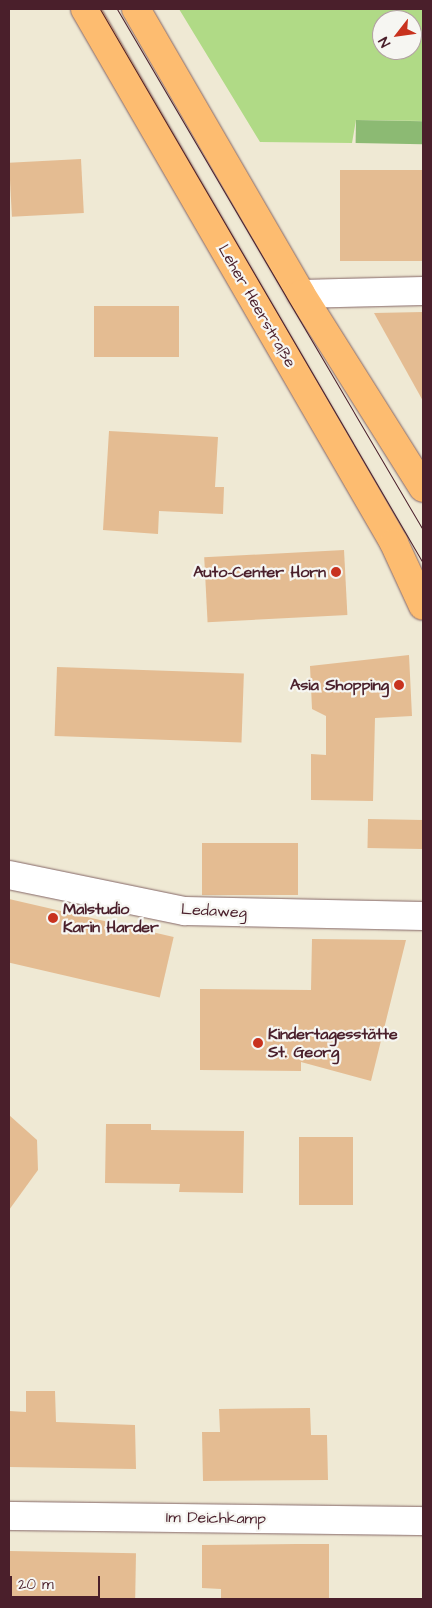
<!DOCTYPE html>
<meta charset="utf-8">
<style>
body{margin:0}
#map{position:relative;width:432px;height:1608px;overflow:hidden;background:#efe9d4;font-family:"Architects Daughter",sans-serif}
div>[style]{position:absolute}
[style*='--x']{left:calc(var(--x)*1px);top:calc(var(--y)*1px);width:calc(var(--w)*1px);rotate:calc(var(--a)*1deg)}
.green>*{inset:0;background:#b0da86}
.forest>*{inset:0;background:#8cba73;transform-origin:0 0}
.building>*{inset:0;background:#e4bc92;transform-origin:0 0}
.roads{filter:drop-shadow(0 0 1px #846666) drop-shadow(0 0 1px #846666)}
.minor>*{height:28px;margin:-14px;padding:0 14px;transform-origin:14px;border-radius:14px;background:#fff}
.major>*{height:28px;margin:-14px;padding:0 14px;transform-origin:14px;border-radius:14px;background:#fdbc70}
.tram>*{height:1px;margin:-0.5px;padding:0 0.5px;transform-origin:0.5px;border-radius:0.5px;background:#4a1f2b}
.dots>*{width:14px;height:14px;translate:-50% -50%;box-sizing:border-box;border:2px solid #f6f6f2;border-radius:50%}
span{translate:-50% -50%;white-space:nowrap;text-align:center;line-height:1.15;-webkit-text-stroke:4.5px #f6f6f2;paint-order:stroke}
.street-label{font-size:16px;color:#4a1f2b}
.poi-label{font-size:16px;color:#4a1f2b;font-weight:700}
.right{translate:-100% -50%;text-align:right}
.left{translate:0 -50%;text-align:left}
.frame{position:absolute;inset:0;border:10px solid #4a1f2b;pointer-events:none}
.north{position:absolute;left:372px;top:10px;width:50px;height:50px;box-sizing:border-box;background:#f6f6f2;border:1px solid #b1a0a2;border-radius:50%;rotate:240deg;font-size:14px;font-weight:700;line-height:20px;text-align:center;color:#4a1f2b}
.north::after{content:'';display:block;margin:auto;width:18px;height:22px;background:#c8321e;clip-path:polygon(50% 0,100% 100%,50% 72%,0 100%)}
.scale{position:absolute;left:10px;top:1576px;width:90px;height:22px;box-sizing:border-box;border:2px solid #4a1f2b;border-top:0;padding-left:6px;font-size:15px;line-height:18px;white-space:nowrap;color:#4a1f2b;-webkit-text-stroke:4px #f6f6f2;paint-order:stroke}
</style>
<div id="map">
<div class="green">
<div style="clip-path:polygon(evenodd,179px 9px,423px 9px,423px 121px,356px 120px,352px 143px,260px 142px,179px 9px,382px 20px,412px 20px,412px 50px,382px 50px,382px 20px)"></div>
</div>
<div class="forest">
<div style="left:356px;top:120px;width:67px;height:23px;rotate:1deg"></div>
</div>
<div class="building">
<div style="left:81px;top:159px;width:54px;height:72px;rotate:87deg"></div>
<div style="left:423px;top:170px;width:91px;height:83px;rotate:90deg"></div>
<div style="left:94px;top:306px;width:85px;height:51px"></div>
<div style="clip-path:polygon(423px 312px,423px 401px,374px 313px)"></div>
<div style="clip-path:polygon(109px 431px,218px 437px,215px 487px,224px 487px,223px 514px,159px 511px,158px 534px,103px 530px)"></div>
<div style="left:344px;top:550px;width:65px;height:140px;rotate:87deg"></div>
<div style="clip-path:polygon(409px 655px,412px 716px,375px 718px,373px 801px,311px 800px,311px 754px,326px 755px,326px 716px,312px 709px,310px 666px)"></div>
<div style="left:57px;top:667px;width:187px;height:69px;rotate:2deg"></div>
<div style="left:368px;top:819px;width:55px;height:29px;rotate:1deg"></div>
<div style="left:202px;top:843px;width:96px;height:52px"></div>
<div style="left:9px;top:899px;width:169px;height:62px;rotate:13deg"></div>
<div style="clip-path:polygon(312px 939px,406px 940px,371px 1081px,301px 1062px,301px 1071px,200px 1070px,200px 989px,311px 990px)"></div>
<div style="clip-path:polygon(9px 1115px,37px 1140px,38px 1170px,9px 1210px)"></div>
<div style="clip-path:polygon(106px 1124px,151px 1124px,151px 1130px,244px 1131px,243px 1193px,179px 1192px,180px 1184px,105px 1183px)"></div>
<div style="left:299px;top:1137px;width:54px;height:68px"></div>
<div style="clip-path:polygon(26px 1391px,55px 1391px,56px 1422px,135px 1425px,136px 1469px,9px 1467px,9px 1411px,26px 1412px)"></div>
<div style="clip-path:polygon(310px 1408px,311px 1435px,327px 1435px,328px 1480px,203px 1481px,202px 1432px,220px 1432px,219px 1409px)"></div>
<div style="clip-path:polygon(297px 1544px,329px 1544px,329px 1599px,221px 1599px,221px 1589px,202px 1588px,202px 1545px)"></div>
<div style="left:9px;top:1551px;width:127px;height:48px;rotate:1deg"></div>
</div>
<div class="roads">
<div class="minor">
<div style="--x:301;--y:294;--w:122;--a:-1.4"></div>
<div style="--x:9;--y:875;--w:180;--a:11.6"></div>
<div style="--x:185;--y:911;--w:238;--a:1.2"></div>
<div style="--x:9;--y:1516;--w:414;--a:0.7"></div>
</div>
<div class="major">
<div style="--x:85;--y:9;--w:617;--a:59.94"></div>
<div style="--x:394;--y:543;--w:69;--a:65.3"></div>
<div style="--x:136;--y:9;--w:329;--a:59.9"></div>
<div style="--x:301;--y:294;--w:229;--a:57.8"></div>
</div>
</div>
<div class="tram">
<div style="--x:100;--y:9;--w:641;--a:59.76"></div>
<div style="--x:117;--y:9;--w:604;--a:59.57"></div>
</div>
<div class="dots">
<div style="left:336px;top:572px;background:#c8321e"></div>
<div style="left:399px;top:685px;background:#c8321e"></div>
<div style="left:53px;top:918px;background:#c8321e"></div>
<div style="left:258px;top:1043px;background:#c8321e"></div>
</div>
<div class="street-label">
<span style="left:257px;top:306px;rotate:60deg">Leher Heerstraße</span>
<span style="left:214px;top:911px;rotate:3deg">Ledaweg</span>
<span style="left:216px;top:1518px;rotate:1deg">Im Deichkamp</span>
</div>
<div class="poi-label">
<span class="right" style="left:326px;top:572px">Auto-Center Horn</span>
<span class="right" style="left:389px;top:685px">Asia Shopping</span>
<span class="left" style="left:63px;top:918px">Malstudio<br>Karin Harder</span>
<span class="left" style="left:268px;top:1043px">Kindertagesstätte<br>St. Georg</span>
</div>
<div class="frame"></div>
<div class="north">N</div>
<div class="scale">20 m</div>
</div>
